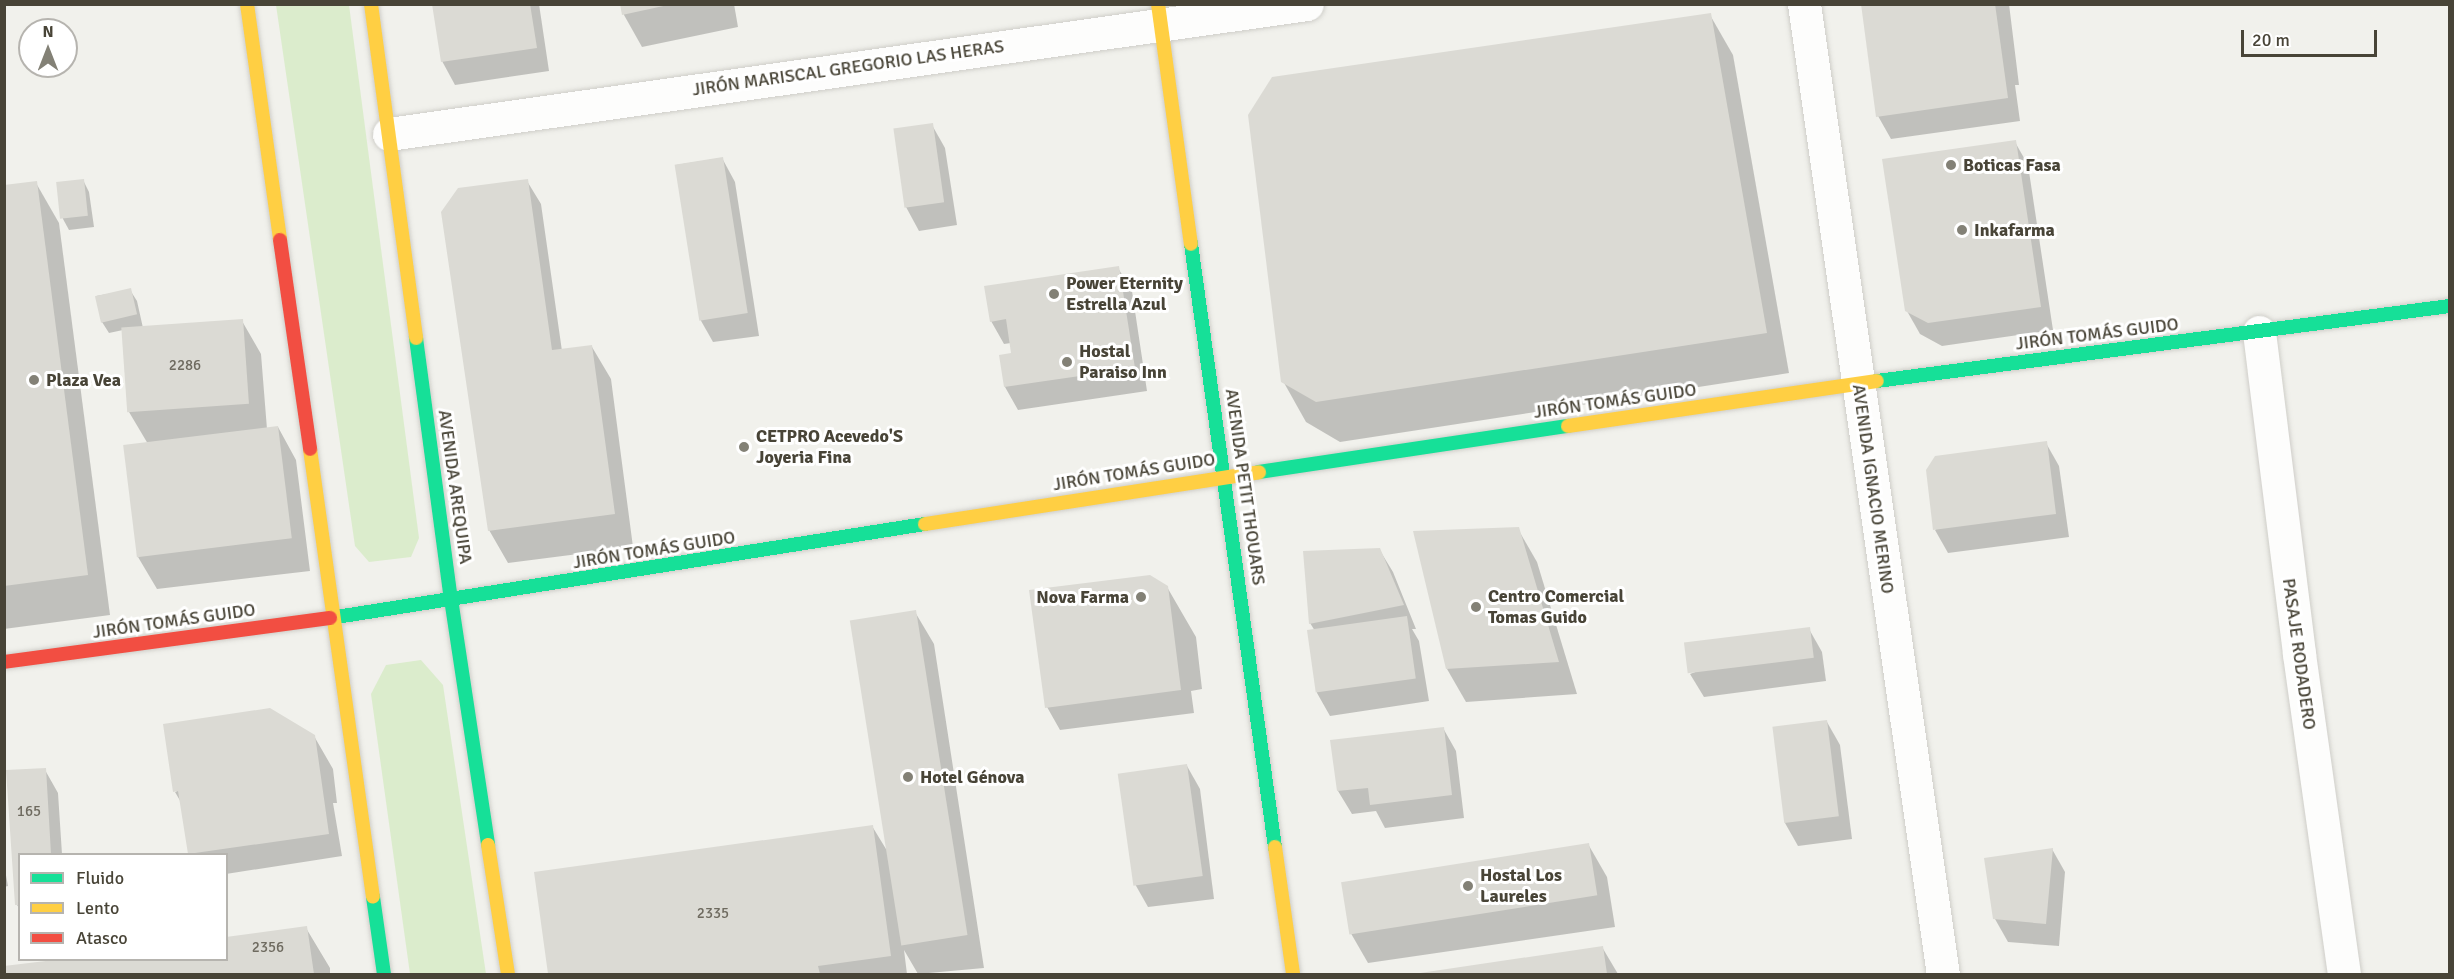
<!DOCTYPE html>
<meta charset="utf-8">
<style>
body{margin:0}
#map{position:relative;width:2454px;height:979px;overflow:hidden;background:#f1f1ec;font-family:Signika,sans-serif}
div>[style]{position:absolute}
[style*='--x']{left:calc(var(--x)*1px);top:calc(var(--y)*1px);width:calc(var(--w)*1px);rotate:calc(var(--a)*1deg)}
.green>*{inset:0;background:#dbeccc}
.shadow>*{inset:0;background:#0003}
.building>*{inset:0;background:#dbdad4;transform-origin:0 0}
.roads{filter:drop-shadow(0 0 2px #cfcec9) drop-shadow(0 0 2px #cfcec9)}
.street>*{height:33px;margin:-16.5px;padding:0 16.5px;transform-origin:16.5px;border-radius:16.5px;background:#fdfdfc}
.fast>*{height:14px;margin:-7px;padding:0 7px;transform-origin:7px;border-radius:7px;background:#16e098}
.slow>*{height:14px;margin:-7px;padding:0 7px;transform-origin:7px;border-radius:7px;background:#ffcf43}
.jam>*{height:14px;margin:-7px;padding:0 7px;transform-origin:7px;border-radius:7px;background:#f24e42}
.dots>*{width:16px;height:16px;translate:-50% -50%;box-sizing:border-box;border:3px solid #fff;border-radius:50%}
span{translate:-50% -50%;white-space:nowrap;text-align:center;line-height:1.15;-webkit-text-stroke:6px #fff;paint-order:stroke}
.number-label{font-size:15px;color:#6e6a5f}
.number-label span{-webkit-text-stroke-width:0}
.street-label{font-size:18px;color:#484437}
.poi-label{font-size:18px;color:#484437;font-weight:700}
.left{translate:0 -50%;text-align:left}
.right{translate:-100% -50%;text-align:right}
.frame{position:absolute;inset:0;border:6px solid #484437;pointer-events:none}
.legend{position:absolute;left:18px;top:853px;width:210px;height:108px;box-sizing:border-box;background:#fff;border:2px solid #b6b4af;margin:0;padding:8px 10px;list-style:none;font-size:18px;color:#484437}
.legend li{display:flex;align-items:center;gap:12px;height:30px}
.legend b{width:30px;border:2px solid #b6b4af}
.north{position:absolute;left:18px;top:18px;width:60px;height:60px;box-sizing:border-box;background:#fff;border:2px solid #b6b4af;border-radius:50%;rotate:0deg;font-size:16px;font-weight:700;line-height:24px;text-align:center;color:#484437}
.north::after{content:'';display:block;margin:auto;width:21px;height:27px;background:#838176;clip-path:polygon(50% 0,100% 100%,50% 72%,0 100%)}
.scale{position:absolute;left:2241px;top:30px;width:136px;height:27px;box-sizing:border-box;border:3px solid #484437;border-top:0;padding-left:8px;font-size:18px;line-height:21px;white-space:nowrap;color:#484437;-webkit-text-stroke:4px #fff;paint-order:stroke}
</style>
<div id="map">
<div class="green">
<div style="clip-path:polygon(276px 5px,349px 5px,419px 538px,411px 557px,369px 562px,355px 546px)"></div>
<div style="clip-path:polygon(421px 660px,443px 685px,486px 974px,410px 974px,371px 694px,386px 665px)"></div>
</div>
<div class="shadow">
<div style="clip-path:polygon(433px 4px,539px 4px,549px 71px,455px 85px,442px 61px)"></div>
<div style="clip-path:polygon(621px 4px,734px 4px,738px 27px,642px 47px,624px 15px)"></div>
<div style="clip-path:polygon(1862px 4px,2009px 4px,2019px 85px,2015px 85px,2020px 121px,1891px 139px,1878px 116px)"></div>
<div style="clip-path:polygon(1710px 15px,1733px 55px,1789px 373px,1340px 442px,1306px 422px,1283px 381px)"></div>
<div style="clip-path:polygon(932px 125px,945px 148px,957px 225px,919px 231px,906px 207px)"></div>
<div style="clip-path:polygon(2015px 142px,2028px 165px,2053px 330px,1942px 346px,1920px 334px,1907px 311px)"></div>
<div style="clip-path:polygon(722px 158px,735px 182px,759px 336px,713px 342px,700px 319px,676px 165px)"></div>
<div style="clip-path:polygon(83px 180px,89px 192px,94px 227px,69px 230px,63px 219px,58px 184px)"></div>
<div style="clip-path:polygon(527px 181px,541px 204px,562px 351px,592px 347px,611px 379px,633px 547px,508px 563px,489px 530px)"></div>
<div style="clip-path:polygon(36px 183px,59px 223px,110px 615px,4px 629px,4px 186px)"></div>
<div style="clip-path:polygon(1118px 268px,1132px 291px,1147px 391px,1018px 410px,1005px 387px,1013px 355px,1011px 343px,1004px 344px,991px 321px)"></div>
<div style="clip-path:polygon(130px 290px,137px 301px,143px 328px,242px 321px,261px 354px,267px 429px,278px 427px,296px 460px,310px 571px,157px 589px,138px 557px,148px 444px,129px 412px,123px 330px,109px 333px,102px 322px,96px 296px)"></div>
<div style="clip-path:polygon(2046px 443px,2059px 466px,2069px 537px,1948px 553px,1935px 530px)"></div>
<div style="clip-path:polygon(1518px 529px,1537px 562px,1577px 694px,1466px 702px,1447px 669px)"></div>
<div style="clip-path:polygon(1379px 549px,1393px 572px,1416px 629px,1412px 629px,1419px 641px,1429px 701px,1330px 716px,1317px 693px,1315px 631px,1310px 623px)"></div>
<div style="clip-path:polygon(1167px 587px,1196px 637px,1202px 689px,1191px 691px,1194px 713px,1060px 730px,1047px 707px)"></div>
<div style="clip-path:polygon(915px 612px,934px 644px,984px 968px,918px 974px,904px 950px,907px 974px,550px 974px,536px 873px,872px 826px,886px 849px)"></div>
<div style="clip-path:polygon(1809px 629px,1822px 652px,1826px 681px,1704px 697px,1690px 674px)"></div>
<div style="clip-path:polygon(1827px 722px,1840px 745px,1852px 839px,1798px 846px,1785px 823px)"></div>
<div style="clip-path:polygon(1443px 728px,1456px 751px,1464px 818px,1385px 828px,1376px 811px,1352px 814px,1338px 791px,1332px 742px)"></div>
<div style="clip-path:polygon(314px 736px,333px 769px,337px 803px,333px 803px,342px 856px,226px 874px,226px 854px,190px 854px,182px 804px,175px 792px)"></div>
<div style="clip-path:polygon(1187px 766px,1200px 789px,1214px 899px,1148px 907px,1135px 884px)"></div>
<div style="clip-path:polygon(45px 770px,58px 793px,62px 854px,20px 854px,20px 909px,17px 905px,7px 772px)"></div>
<div style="clip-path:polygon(1588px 844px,1607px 877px,1615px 927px,1368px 963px,1349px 930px)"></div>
<div style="clip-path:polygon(2052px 849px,2065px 872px,2059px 946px,2008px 942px,1995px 919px)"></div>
<div style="clip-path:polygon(4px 865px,8px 886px,4px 887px)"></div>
<div style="clip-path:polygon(306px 928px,330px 968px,330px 974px,4px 974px,4px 967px,65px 960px,226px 960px)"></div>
<div style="clip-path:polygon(1602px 947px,1618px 974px,1421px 974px)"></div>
</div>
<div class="building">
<div style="clip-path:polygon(432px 4px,530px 4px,537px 48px,441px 62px)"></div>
<div style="clip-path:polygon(620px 4px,668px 4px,668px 5px,622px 15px)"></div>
<div style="clip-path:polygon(1861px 4px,1995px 4px,2008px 98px,1876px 117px)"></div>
<div style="clip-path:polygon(1711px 13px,1767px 333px,1316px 402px,1281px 382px,1248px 115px,1272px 77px)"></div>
<div style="left:933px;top:123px;width:80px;height:40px;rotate:82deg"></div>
<div style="clip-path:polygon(2016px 140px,2041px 307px,1928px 323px,1905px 311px,1882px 159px)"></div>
<div style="left:723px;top:157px;width:158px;height:49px;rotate:81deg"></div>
<div style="left:84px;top:179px;width:37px;height:28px;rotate:84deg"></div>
<div style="clip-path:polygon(528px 179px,552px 350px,592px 345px,615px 514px,488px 531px,441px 212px,458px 188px)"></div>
<div style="clip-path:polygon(37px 181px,88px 575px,4px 586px,4px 185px)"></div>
<div style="clip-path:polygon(1119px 266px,1135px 368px,1004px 387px,999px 355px,1011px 353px,1006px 319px,990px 322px,984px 286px)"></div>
<div style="left:131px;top:288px;width:27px;height:37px;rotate:77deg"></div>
<div style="left:243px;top:319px;width:85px;height:122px;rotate:86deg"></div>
<div style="left:278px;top:426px;width:113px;height:156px;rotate:83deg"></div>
<div style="clip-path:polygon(2047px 441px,2056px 514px,1933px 530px,1926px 470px,1935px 456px)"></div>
<div style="clip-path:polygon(1519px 527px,1559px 662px,1446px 669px,1413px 531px)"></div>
<div style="clip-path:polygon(1380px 548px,1404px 605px,1309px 624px,1303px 551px)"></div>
<div style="clip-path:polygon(1150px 575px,1168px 586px,1181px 690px,1045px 708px,1029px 590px)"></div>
<div style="left:916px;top:610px;width:329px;height:67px;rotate:81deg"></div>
<div style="left:1407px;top:616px;width:63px;height:101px;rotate:82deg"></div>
<div style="left:1810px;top:627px;width:31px;height:127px;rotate:83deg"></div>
<div style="clip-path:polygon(270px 708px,315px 735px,329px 834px,188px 854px,178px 791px,173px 792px,163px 724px)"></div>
<div style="left:1827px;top:720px;width:97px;height:55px;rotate:83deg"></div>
<div style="clip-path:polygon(1444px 727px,1452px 795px,1370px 805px,1368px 788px,1337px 791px,1330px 740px)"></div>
<div style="left:1187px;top:764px;width:113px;height:70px;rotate:82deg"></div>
<div style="clip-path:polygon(46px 768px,51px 854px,20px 854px,20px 905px,15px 905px,6px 770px)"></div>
<div style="clip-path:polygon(873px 825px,891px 956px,818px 966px,820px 974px,548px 974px,534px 872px)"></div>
<div style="left:1589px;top:843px;width:53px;height:251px;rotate:81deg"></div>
<div style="clip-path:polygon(2053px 848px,2046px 924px,1993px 919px,1984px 858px)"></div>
<div style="clip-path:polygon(307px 926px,314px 974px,4px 974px,4px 966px,54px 960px,226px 960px,226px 937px)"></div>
<div style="clip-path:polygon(1603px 946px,1607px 974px,1420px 974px,1420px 973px)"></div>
</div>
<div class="roads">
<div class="street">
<div style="--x:1804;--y:4;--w:980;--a:81.85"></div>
<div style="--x:389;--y:134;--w:927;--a:-8.06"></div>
<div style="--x:2259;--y:332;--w:324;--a:82.9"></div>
<div style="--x:2299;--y:654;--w:323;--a:82"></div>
</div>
<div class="fast">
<div style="--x:1191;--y:244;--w:609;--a:82.07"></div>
<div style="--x:416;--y:338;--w:263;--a:82.4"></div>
<div style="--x:451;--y:599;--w:249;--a:81.4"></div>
<div style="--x:1877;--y:381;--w:578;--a:-7.46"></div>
<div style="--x:1259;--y:472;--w:312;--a:-8.5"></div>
<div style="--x:330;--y:618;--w:602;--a:-8.98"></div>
<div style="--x:373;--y:897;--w:78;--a:81.9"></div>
</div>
<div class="slow">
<div style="--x:247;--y:4;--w:238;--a:82"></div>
<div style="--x:371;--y:4;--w:337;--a:82.3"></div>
<div style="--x:1158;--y:4;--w:242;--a:82.2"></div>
<div style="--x:1568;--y:426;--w:312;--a:-8.3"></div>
<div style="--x:310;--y:449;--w:452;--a:82"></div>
<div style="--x:925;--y:524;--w:338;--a:-8.8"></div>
<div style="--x:488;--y:845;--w:131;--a:81.2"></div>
<div style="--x:1275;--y:847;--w:128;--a:81.9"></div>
</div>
<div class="jam">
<div style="--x:280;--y:240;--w:211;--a:81.8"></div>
<div style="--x:4;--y:662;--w:329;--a:-7.7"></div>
</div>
</div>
<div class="dots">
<div style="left:1951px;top:165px;background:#838176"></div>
<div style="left:1962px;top:230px;background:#838176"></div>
<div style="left:1054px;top:294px;background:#838176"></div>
<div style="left:1067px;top:362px;background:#838176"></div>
<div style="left:34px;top:380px;background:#838176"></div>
<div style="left:744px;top:447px;background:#838176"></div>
<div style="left:1141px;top:597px;background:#838176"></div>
<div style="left:1476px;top:607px;background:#838176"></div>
<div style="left:908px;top:777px;background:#838176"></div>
<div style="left:1468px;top:886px;background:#838176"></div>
</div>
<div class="number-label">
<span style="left:185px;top:366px">2286</span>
<span style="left:29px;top:812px">165</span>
<span style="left:713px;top:914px">2335</span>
<span style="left:268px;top:948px">2356</span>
</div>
<div class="street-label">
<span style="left:848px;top:68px;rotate:-8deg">JIRÓN MARISCAL GREGORIO LAS HERAS</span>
<span style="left:2097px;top:334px;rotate:-7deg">JIRÓN TOMÁS GUIDO</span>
<span style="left:1615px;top:401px;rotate:-8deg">JIRÓN TOMÁS GUIDO</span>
<span style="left:1134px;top:472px;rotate:-9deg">JIRÓN TOMÁS GUIDO</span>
<span style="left:455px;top:487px;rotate:82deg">AVENIDA AREQUIPA</span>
<span style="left:1245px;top:487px;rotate:82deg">AVENIDA PETIT THOUARS</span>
<span style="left:1873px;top:489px;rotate:82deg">AVENIDA IGNACIO MERINO</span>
<span style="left:654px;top:550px;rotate:-9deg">JIRÓN TOMÁS GUIDO</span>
<span style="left:174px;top:621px;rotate:-8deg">JIRÓN TOMÁS GUIDO</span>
<span style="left:2299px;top:654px;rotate:82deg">PASAJE RODADERO</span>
</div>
<div class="poi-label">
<span class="left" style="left:1963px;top:165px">Boticas Fasa</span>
<span class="left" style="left:1974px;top:230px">Inkafarma</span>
<span class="left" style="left:1066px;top:294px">Power Eternity<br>Estrella Azul</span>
<span class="left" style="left:1079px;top:362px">Hostal<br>Paraiso Inn</span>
<span class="left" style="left:46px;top:380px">Plaza Vea</span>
<span class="left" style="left:756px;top:447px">CETPRO Acevedo'S<br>Joyeria Fina</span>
<span class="right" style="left:1129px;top:597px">Nova Farma</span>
<span class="left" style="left:1488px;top:607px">Centro Comercial<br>Tomas Guido</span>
<span class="left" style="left:920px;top:777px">Hotel Génova</span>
<span class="left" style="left:1480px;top:886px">Hostal Los<br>Laureles</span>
</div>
<div class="frame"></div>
<ul class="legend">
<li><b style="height:8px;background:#16e098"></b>Fluido</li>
<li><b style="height:8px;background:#ffcf43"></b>Lento</li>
<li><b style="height:8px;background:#f24e42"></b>Atasco</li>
</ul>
<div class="north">N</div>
<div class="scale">20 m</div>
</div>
